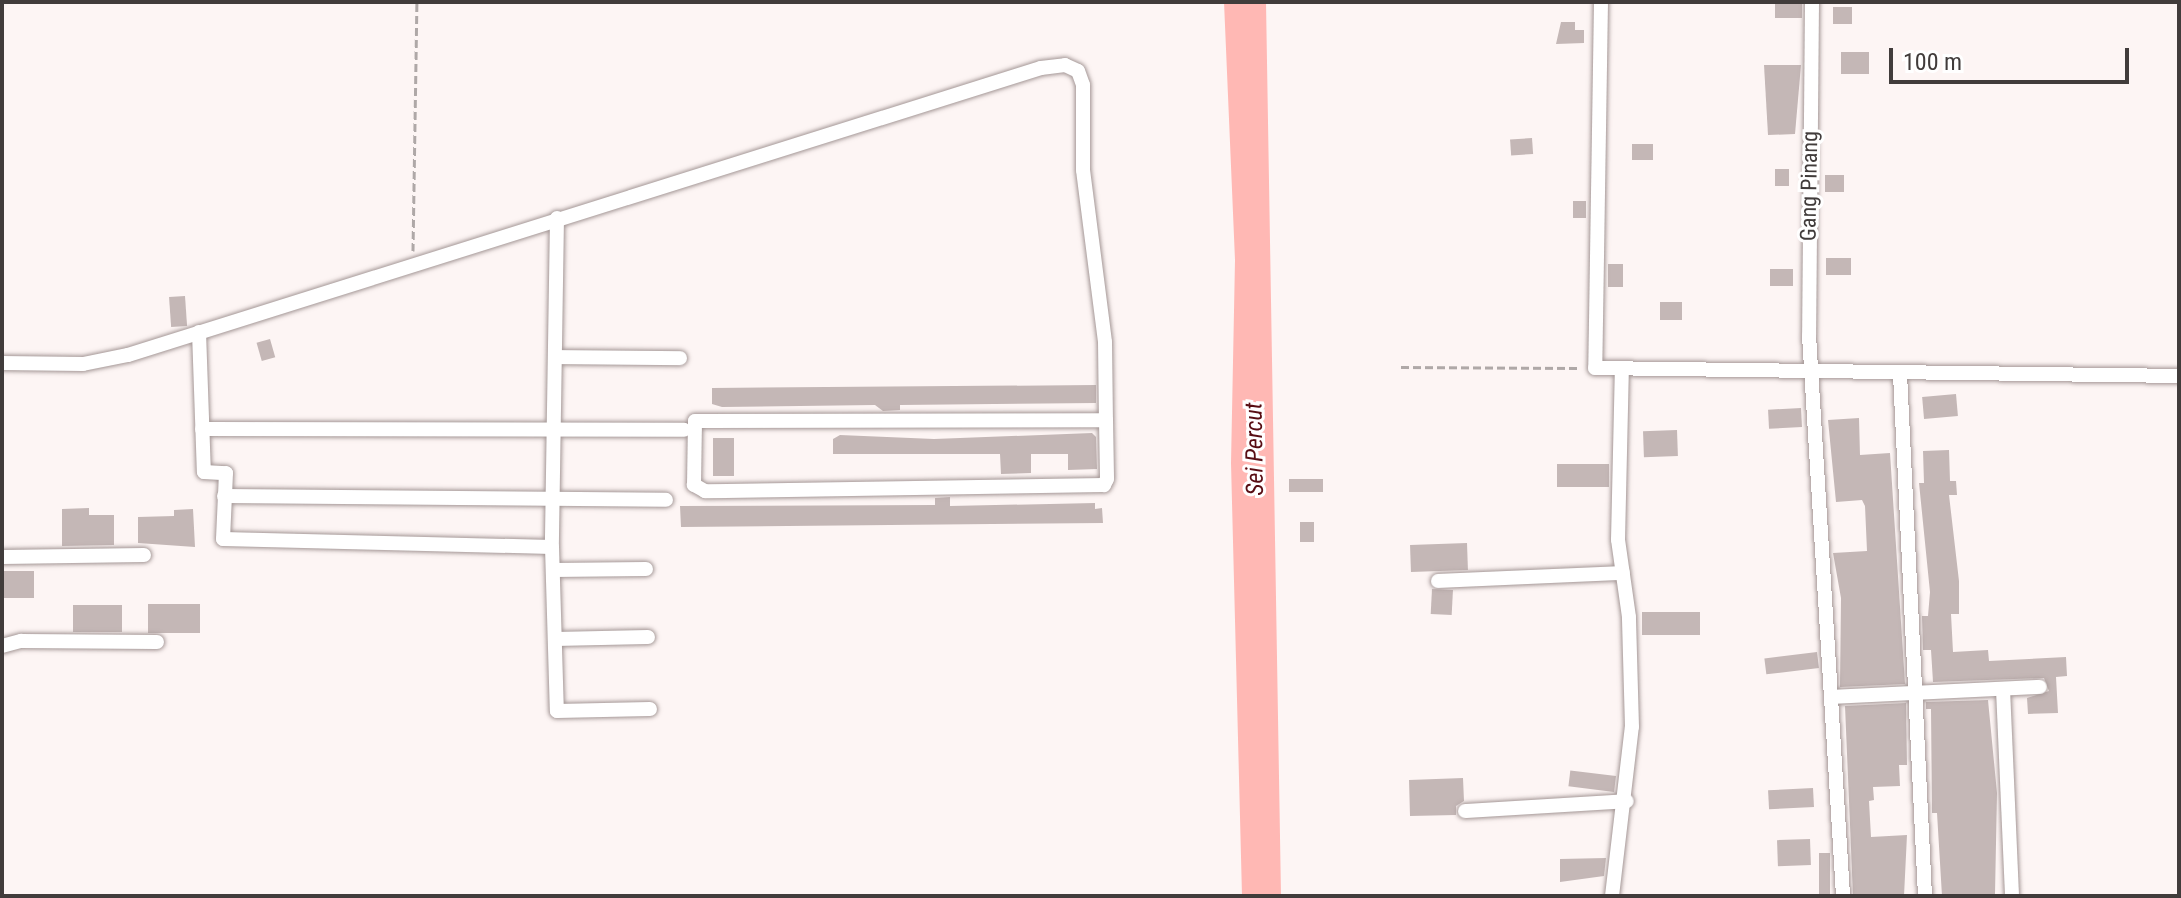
<!DOCTYPE html>
<style>
body{margin:0}
#map{position:relative;width:2181px;height:898px;overflow:hidden;background:#fdf5f4;font-family:"Roboto Condensed",sans-serif}
div>[style]{position:absolute}
[style*='--x']{left:calc(var(--x)*1px);top:calc(var(--y)*1px);width:calc(var(--w)*1px);rotate:calc(var(--a)*1deg)}
.water>*{inset:0;background:#ffb8b4}
.building>*{inset:0;background:#c4b7b6;transform-origin:0 0}
.path>*{height:3px;margin-top:-1.5px;transform-origin:0;background:repeating-linear-gradient(90deg,#afa8a7 0 8px,transparent 0 12px)}
.roads{filter:drop-shadow(0 0 2px #a49796) drop-shadow(0 0 2px #a49796)}
.minor>*{height:14px;margin:-7px;padding:0 7px;transform-origin:7px;border-radius:7px;background:#fff}
span{translate:-50% -50%;white-space:nowrap;text-align:center;line-height:1.15;-webkit-text-stroke:6px #fff;paint-order:stroke}
.street-label{font-size:22px;color:#413c3b}
.water-label{font-size:24px;color:#580d13;font-style:italic}
.frame{position:absolute;inset:0;border:4px solid #413c3b;pointer-events:none}
.scale{position:absolute;left:1889px;top:48px;width:240px;height:36px;box-sizing:border-box;border:4px solid #413c3b;border-top:0;padding-left:10px;font-size:24px;line-height:28px;white-space:nowrap;color:#413c3b;-webkit-text-stroke:6px #fff;paint-order:stroke}
</style>
<div id="map">
<div class="water">
<div style="clip-path:polygon(1224px 2px,1266px 2px,1281px 896px,1242px 896px,1231px 463px,1235px 260px)"></div>
</div>
<div class="building">
<div style="left:1775px;top:2px;width:27px;height:16px"></div>
<div style="left:1833px;top:7px;width:19px;height:17px"></div>
<div style="clip-path:polygon(1561px 22px,1575px 22px,1575px 30px,1584px 30px,1584px 43px,1556px 44px)"></div>
<div style="left:1841px;top:52px;width:28px;height:22px"></div>
<div style="clip-path:polygon(1764px 65px,1801px 65px,1795px 134px,1768px 135px)"></div>
<div style="left:1532px;top:138px;width:16px;height:22px;rotate:86deg"></div>
<div style="left:1632px;top:144px;width:21px;height:16px"></div>
<div style="left:1789px;top:169px;width:17px;height:14px;rotate:90deg"></div>
<div style="left:1825px;top:175px;width:19px;height:17px"></div>
<div style="left:1573px;top:201px;width:13px;height:17px"></div>
<div style="left:1826px;top:258px;width:25px;height:17px"></div>
<div style="left:1608px;top:264px;width:15px;height:23px"></div>
<div style="left:1793px;top:269px;width:17px;height:23px;rotate:90deg"></div>
<div style="left:185px;top:296px;width:30px;height:16px;rotate:86deg"></div>
<div style="left:1660px;top:302px;width:22px;height:18px"></div>
<div style="left:270px;top:339px;width:19px;height:14px;rotate:74deg"></div>
<div style="clip-path:polygon(1096px 385px,1096px 403px,900px 405px,900px 410px,883px 411px,875px 405px,722px 407px,712px 404px,712px 388px)"></div>
<div style="left:1956px;top:394px;width:22px;height:34px;rotate:85deg"></div>
<div style="left:1801px;top:408px;width:19px;height:33px;rotate:87deg"></div>
<div style="clip-path:polygon(1859px 418px,1860px 455px,1890px 453px,1905px 684px,1840px 687px,1841px 598px,1833px 553px,1867px 551px,1865px 506px,1862px 500px,1836px 502px,1828px 420px)"></div>
<div style="left:1677px;top:430px;width:26px;height:34px;rotate:88deg"></div>
<div style="clip-path:polygon(1092px 433px,1096px 437px,1097px 469px,1068px 470px,1068px 454px,1031px 454px,1031px 473px,1001px 474px,1000px 454px,833px 454px,833px 439px,840px 435px,934px 439px)"></div>
<div style="left:713px;top:438px;width:21px;height:38px"></div>
<div style="clip-path:polygon(1949px 450px,1950px 481px,1956px 481px,1957px 495px,1949px 495px,1959px 581px,1959px 614px,1951px 614px,1953px 652px,1988px 650px,1989px 661px,2066px 657px,2067px 676px,2056px 677px,2058px 713px,2028px 714px,2027px 698px,2049px 691px,2044px 678px,1933px 682px,1931px 650px,1923px 650px,1922px 616px,1928px 616px,1930px 592px,1919px 483px,1924px 483px,1923px 451px)"></div>
<div style="left:1609px;top:464px;width:23px;height:52px;rotate:90deg"></div>
<div style="left:1289px;top:479px;width:34px;height:13px"></div>
<div style="clip-path:polygon(950px 497px,950px 506px,1095px 503px,1095px 509px,1102px 508px,1103px 523px,681px 527px,680px 506px,935px 505px,935px 498px)"></div>
<div style="clip-path:polygon(89px 508px,89px 515px,114px 515px,114px 545px,62px 546px,62px 509px)"></div>
<div style="clip-path:polygon(193px 509px,195px 547px,138px 543px,138px 517px,174px 516px,174px 510px)"></div>
<div style="left:1300px;top:522px;width:14px;height:20px"></div>
<div style="left:1467px;top:543px;width:27px;height:57px;rotate:88deg"></div>
<div style="left:2px;top:571px;width:32px;height:27px"></div>
<div style="left:1432px;top:589px;width:21px;height:25px;rotate:3deg"></div>
<div style="left:200px;top:604px;width:29px;height:52px;rotate:90deg"></div>
<div style="left:122px;top:605px;width:27px;height:49px;rotate:90deg"></div>
<div style="left:1642px;top:612px;width:58px;height:23px"></div>
<div style="left:1817px;top:652px;width:16px;height:53px;rotate:83deg"></div>
<div style="clip-path:polygon(1988px 700px,1997px 793px,1995px 894px,1942px 896px,1937px 813px,1932px 813px,1931px 709px,1926px 709px,1926px 702px)"></div>
<div style="clip-path:polygon(1906px 703px,1907px 765px,1899px 765px,1900px 786px,1873px 787px,1874px 800px,1869px 801px,1871px 837px,1907px 835px,1904px 896px,1853px 896px,1845px 706px)"></div>
<div style="left:1616px;top:776px;width:16px;height:46px;rotate:97deg"></div>
<div style="clip-path:polygon(1463px 778px,1464px 801px,1456px 806px,1456px 815px,1410px 816px,1409px 780px)"></div>
<div style="left:1813px;top:788px;width:19px;height:45px;rotate:87deg"></div>
<div style="left:1810px;top:839px;width:26px;height:33px;rotate:88deg"></div>
<div style="left:1819px;top:853px;width:11px;height:43px"></div>
<div style="clip-path:polygon(1606px 858px,1604px 876px,1560px 882px,1560px 859px)"></div>
</div>
<div class="path">
<div style="--x:413;--y:251;--w:249;--a:-89.1"></div>
<div style="--x:1401;--y:367;--w:178;--a:0.3"></div>
</div>
<div class="roads">
<div class="minor">
<div style="--x:1601;--y:2;--w:366;--a:90.9"></div>
<div style="--x:1595;--y:368;--w:584;--a:0.78"></div>
<div style="--x:1812;--y:2;--w:333;--a:90.5"></div>
<div style="--x:1809;--y:335;--w:562;--a:86.53"></div>
<div style="--x:557;--y:218;--w:329;--a:90.9"></div>
<div style="--x:552;--y:547;--w:164;--a:88.3"></div>
<div style="--x:557;--y:711;--w:93;--a:-1.2"></div>
<div style="--x:199;--y:332;--w:140;--a:88"></div>
<div style="--x:204;--y:472;--w:22;--a:3"></div>
<div style="--x:226;--y:473;--w:66;--a:92.6"></div>
<div style="--x:223;--y:539;--w:329;--a:1.4"></div>
<div style="--x:555;--y:357;--w:125;--a:0.5"></div>
<div style="--x:2;--y:363;--w:81;--a:0.7"></div>
<div style="--x:83;--y:364;--w:46;--a:-11.3"></div>
<div style="--x:128;--y:355;--w:957;--a:-17.45"></div>
<div style="--x:1041;--y:68;--w:24;--a:-7"></div>
<div style="--x:1065;--y:65;--w:14;--a:25"></div>
<div style="--x:1078;--y:71;--w:15;--a:70"></div>
<div style="--x:1083;--y:85;--w:85;--a:90"></div>
<div style="--x:1083;--y:170;--w:173;--a:82.7"></div>
<div style="--x:1105;--y:342;--w:78;--a:89.3"></div>
<div style="--x:1106;--y:420;--w:59;--a:89"></div>
<div style="--x:1107;--y:479;--w:7;--a:117"></div>
<div style="--x:1104;--y:485;--w:399;--a:179.1"></div>
<div style="--x:705;--y:491;--w:13;--a:-151"></div>
<div style="--x:694;--y:485;--w:64;--a:-89.1"></div>
<div style="--x:695;--y:421;--w:411;--a:-0.1"></div>
<div style="--x:1900;--y:374;--w:523;--a:87.26"></div>
<div style="--x:202;--y:429;--w:482;--a:0.1"></div>
<div style="--x:224;--y:496;--w:442;--a:0.5"></div>
<div style="--x:2;--y:557;--w:142;--a:-0.8"></div>
<div style="--x:553;--y:570;--w:93;--a:-0.6"></div>
<div style="--x:1438;--y:581;--w:185;--a:-2.5"></div>
<div style="--x:555;--y:639;--w:93;--a:-1.2"></div>
<div style="--x:2;--y:646;--w:20;--a:-15"></div>
<div style="--x:21;--y:641;--w:136;--a:0.4"></div>
<div style="--x:2003;--y:689;--w:207;--a:87.5"></div>
<div style="--x:1832;--y:697;--w:208;--a:-2.8"></div>
<div style="--x:1465;--y:811;--w:162;--a:-3.5"></div>
<div style="--x:1612;--y:896;--w:170;--a:-83.3"></div>
<div style="--x:1632;--y:727;--w:110;--a:-91.6"></div>
<div style="--x:1629;--y:617;--w:78;--a:-98.1"></div>
<div style="--x:1618;--y:540;--w:170;--a:-88.7"></div>
</div>
</div>
<div class="street-label">
<span style="left:1809px;top:186px;rotate:-89deg">Gang Pinang</span>
</div>
<div class="water-label">
<span style="left:1255px;top:449px;rotate:-91deg">Sei Percut</span>
</div>
<div class="frame"></div>
<div class="scale">100 m</div>
</div>
